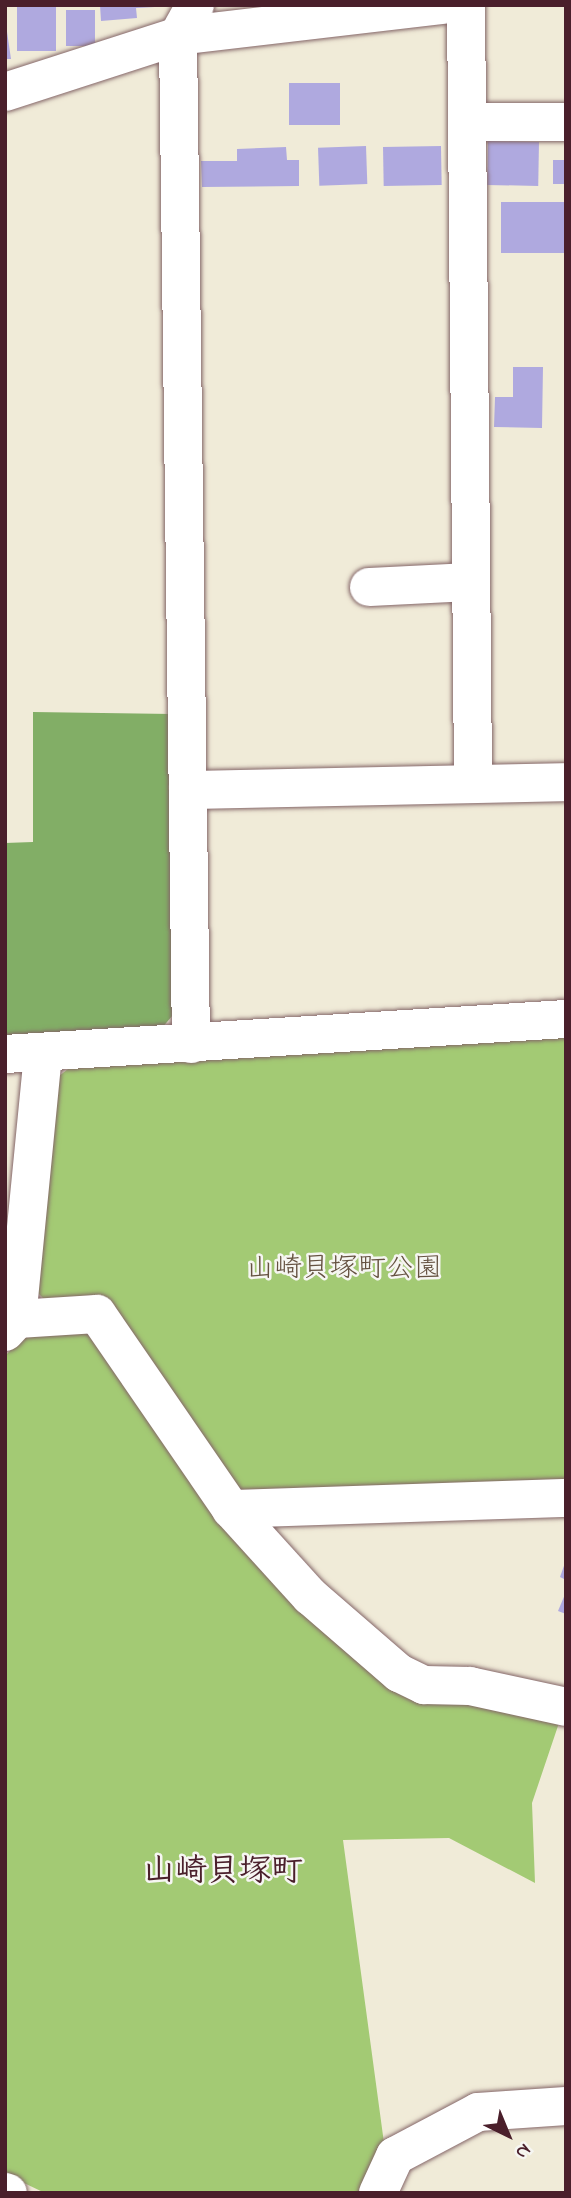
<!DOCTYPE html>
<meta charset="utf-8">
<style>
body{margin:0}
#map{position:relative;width:571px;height:2198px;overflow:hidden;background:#f0ebd8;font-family:"Indie Flower","Klee One",sans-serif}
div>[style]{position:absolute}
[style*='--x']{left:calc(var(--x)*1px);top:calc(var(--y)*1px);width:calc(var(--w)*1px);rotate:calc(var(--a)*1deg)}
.green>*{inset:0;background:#a3ca74}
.forest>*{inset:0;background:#82ae66}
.building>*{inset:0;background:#afa9df;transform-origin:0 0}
.roads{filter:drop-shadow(0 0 2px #846668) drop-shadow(0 0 2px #846668)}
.minor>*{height:38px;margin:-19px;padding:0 19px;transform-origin:19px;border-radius:19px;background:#fff}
span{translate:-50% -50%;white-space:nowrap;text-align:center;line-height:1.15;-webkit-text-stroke:5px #f6f6f2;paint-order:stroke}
.park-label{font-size:28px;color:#655241}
.quarter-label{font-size:32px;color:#4a1f2b;font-weight:700}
.frame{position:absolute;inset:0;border:7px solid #4a1f2b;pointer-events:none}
.north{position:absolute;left:473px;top:2100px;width:70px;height:70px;-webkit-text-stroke:5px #f6f6f2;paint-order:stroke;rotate:137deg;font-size:19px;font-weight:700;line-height:28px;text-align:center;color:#4a1f2b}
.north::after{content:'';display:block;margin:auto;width:24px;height:32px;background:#4a1f2b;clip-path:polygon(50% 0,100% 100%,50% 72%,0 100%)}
</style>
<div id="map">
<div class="green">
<div style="clip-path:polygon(566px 1035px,566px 1488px,242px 1497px,105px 1305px,49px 1304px,37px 1292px,59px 1076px,72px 1066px)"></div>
<div style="clip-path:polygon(83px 1326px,387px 1680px,561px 1717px,532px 1803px,535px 1883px,449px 1838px,343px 1840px,384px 2143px,361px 2193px,45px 2193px,5px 2174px,5px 1356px,26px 1334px)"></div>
</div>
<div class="forest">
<div style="clip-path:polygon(33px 712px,172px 714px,173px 1015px,161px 1029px,5px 1038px,5px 843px,33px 842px)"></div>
</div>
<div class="building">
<div style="left:17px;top:5px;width:39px;height:46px"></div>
<div style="clip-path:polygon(100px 5px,155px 5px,155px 7px,136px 8px,137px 18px,101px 21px)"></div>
<div style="left:95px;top:10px;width:36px;height:29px;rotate:90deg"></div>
<div style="clip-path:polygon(5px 18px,11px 59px,5px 59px)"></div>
<div style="left:340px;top:83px;width:42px;height:51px;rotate:90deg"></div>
<div style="left:488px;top:141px;width:51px;height:44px;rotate:1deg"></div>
<div style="left:366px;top:146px;width:38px;height:48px;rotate:88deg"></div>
<div style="left:441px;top:146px;width:39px;height:58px;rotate:89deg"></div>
<div style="clip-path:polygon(286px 147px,287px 160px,299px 160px,299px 186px,202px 187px,201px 161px,237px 161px,237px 149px)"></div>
<div style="left:553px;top:160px;width:13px;height:24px"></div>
<div style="left:501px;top:202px;width:65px;height:51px"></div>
<div style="clip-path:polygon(513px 367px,543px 367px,542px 428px,494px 427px,495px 397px,513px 397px)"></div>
<div style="clip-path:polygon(565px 1563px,566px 1564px,566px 1580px,560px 1577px)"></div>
<div style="clip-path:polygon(566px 1592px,566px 1614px,558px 1611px)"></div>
</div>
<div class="roads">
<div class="minor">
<div style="--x:466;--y:5;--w:778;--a:89.48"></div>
<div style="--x:5;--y:92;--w:182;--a:-17.9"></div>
<div style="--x:178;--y:36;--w:267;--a:-6.7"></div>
<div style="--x:467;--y:122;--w:99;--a:0"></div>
<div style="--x:369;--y:587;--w:102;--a:-2.8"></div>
<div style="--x:188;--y:790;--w:378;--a:-1.2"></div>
<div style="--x:191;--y:1044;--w:1008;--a:-90.74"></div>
<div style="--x:178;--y:36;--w:35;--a:-61"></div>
<div style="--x:5;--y:1054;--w:562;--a:-3.57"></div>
<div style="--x:17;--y:1319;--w:268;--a:-84.4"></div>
<div style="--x:5;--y:1332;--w:18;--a:-47"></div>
<div style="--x:17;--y:1319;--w:80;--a:-3.6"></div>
<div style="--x:97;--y:1314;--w:237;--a:55.5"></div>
<div style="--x:231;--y:1509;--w:118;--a:47.8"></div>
<div style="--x:310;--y:1596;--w:118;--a:40.9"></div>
<div style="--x:399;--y:1673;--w:28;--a:26"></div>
<div style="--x:424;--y:1685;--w:46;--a:1.2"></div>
<div style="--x:470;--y:1686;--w:98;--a:12.3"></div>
<div style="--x:231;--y:1509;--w:335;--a:-1.9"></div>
<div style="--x:5;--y:2192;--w:3;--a:18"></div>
<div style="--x:378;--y:2193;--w:41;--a:-65.3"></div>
<div style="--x:395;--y:2156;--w:94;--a:-27.9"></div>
<div style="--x:478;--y:2112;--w:88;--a:-3.9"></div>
</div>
</div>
<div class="park-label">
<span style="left:344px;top:1270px">山崎貝塚町公園</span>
</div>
<div class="quarter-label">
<span style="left:223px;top:1873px">山崎貝塚町</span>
</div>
<div class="frame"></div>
<div class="north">N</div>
</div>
